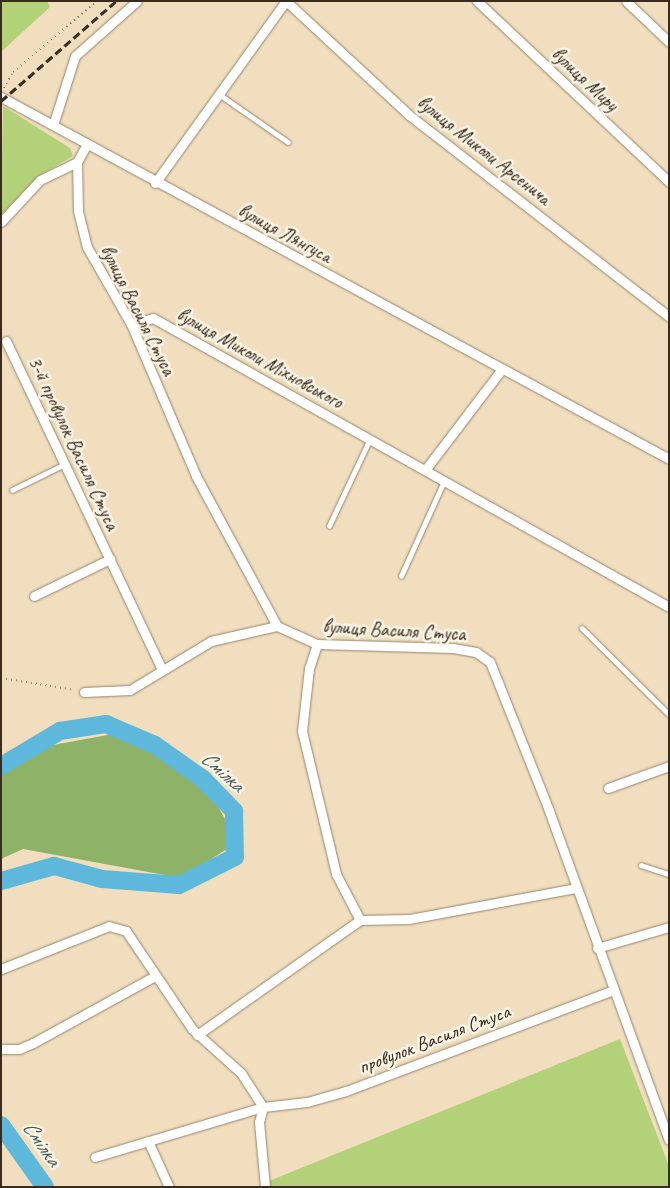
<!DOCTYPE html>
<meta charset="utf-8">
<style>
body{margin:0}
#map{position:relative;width:670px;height:1188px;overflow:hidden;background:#f1debe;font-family:Caveat,sans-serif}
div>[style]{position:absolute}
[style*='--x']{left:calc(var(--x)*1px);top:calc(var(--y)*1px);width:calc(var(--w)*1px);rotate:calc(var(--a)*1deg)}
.green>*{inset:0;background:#b3d178}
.forest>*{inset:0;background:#8eb368}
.river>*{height:18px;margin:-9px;padding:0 9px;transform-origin:9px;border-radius:9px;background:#5db8db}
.path>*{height:2px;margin-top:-1px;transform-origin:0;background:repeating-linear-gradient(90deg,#96846e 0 1px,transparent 0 5px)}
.roads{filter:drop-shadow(0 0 1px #96846e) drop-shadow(0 0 1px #96846e)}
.lane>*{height:4.5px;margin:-2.25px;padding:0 2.25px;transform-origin:2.25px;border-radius:2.25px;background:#fff}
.street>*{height:9px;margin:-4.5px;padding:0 4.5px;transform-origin:4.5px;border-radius:4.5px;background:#fff}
.rail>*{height:3px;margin-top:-1.5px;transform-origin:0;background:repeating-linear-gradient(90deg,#3b2a1e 0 8px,transparent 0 12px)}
span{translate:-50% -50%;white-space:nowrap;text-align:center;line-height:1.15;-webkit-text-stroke:5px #fcf5e5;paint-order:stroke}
.street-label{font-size:20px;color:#3b2a1e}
.water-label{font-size:21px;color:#475c60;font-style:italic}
.frame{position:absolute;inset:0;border:2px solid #3b2a1e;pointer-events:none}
</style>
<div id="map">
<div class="green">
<div style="clip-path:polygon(1px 1px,47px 1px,50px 7px,1px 52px)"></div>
<div style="clip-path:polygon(3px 106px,70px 148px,73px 156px,40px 175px,1px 215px)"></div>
<div style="clip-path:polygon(620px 1039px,669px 1166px,669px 1187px,271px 1187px,269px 1181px)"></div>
</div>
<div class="forest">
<div style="clip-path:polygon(124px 732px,199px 773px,238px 842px,181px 878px,23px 849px,1px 859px,1px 768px,31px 749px)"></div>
</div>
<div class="river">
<div style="--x:1;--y:766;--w:69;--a:-30.7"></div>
<div style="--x:60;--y:731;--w:47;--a:-8.7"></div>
<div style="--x:106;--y:724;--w:53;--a:23.2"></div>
<div style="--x:155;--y:745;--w:59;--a:35.3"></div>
<div style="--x:203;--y:779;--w:45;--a:45.9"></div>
<div style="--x:234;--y:811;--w:46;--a:88.8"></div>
<div style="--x:235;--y:857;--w:63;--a:153.4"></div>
<div style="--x:179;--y:885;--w:77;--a:-175.5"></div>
<div style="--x:102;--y:879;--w:50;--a:-164.8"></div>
<div style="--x:54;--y:866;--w:55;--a:164.2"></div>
<div style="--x:1;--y:1125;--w:76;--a:54.6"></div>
</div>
<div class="path">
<div style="--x:4;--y:88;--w:18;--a:-61"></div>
<div style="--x:13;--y:72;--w:110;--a:-40.2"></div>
<div style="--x:1;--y:678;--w:75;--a:9.2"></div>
</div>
<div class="roads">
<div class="lane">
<div style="--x:219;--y:94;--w:84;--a:34.8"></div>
<div style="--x:12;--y:490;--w:59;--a:-26.1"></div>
<div style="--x:329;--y:526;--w:96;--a:-64.8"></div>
<div style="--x:401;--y:576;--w:104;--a:-65.6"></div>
<div style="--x:582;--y:628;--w:122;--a:44.7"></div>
<div style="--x:641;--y:865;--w:29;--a:18"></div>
</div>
<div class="street">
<div style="--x:286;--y:1;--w:168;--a:42.8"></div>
<div style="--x:409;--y:115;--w:329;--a:37.8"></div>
<div style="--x:477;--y:1;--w:264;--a:43.3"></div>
<div style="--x:626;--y:1;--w:59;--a:43.6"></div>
<div style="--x:1;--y:97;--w:760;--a:28.45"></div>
<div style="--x:53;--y:125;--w:72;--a:-72.3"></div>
<div style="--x:75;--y:56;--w:83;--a:-41.6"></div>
<div style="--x:77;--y:162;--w:21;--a:-61"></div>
<div style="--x:155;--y:183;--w:224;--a:-54.3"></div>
<div style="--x:1;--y:222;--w:57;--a:-47.1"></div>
<div style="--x:40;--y:180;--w:41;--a:-25.9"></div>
<div style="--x:77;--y:162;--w:49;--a:88.8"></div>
<div style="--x:78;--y:211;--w:37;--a:76"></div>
<div style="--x:87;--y:247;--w:89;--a:60.3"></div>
<div style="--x:131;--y:324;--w:165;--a:66.8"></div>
<div style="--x:196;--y:476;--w:170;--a:61.6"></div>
<div style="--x:277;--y:626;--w:44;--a:24.2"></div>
<div style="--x:317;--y:644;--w:136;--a:1.7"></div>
<div style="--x:453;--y:648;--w:23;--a:10"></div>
<div style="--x:476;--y:652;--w:17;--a:36"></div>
<div style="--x:490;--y:662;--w:157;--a:68.3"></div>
<div style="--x:548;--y:808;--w:353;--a:70"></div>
<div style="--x:131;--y:324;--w:23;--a:-15"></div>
<div style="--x:153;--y:318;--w:591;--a:29.25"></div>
<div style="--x:6;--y:341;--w:364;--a:64.6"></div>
<div style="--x:425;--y:470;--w:127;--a:-52.7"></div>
<div style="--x:34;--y:596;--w:85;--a:-26"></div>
<div style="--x:317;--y:644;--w:25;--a:108"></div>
<div style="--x:309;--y:668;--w:63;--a:96.3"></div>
<div style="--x:302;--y:731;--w:147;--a:76.6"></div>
<div style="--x:336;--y:874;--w:52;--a:62.4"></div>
<div style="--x:84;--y:692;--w:46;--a:-2.5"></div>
<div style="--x:130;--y:690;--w:95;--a:-31.2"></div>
<div style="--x:211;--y:641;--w:68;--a:-12.8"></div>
<div style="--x:608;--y:788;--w:65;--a:-19.8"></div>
<div style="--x:597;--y:948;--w:75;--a:-16.3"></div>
<div style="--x:1;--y:969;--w:116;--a:-21.7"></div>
<div style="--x:109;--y:926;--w:18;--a:16"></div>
<div style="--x:126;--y:931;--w:118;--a:56"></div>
<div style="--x:192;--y:1029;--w:66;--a:41.9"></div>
<div style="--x:241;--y:1073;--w:40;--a:57.1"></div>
<div style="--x:263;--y:1107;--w:16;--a:105"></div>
<div style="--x:259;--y:1122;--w:65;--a:84.7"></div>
<div style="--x:197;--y:1035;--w:199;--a:-35.2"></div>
<div style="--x:360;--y:920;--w:49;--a:-1.2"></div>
<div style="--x:409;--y:919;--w:170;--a:-10.5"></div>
<div style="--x:1;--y:1049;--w:18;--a:0"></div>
<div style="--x:19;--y:1049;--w:15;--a:-23"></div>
<div style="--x:33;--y:1043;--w:137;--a:-28.8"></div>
<div style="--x:148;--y:1141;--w:51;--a:65.5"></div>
<div style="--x:95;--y:1157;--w:175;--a:-16.6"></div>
<div style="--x:263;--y:1107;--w:44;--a:-6.5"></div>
<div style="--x:307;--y:1102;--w:41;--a:-15.8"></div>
<div style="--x:346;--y:1091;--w:285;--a:-20.7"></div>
</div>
</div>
<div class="rail">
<div style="--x:1;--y:101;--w:152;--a:-41"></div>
</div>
<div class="street-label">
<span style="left:585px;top:79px;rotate:43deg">вулиця Миру</span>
<span style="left:484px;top:150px;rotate:38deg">вулиця Миколи Арсенича</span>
<span style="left:285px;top:233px;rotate:28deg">вулиця Лянгуса</span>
<span style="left:138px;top:310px;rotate:63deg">вулиця Василя Стуса</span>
<span style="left:260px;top:358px;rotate:29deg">вулиця Миколи Міхновського</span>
<span style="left:74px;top:443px;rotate:65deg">3-й провулок Василя Стуса</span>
<span style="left:394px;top:630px;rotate:3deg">вулиця Василя Стуса</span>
<span style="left:434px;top:1039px;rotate:-21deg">провулок Василя Стуса</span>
</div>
<div class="water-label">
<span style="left:223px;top:771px;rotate:42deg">Смілка</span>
<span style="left:42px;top:1143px;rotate:55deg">Смілка</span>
</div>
<div class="frame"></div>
</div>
